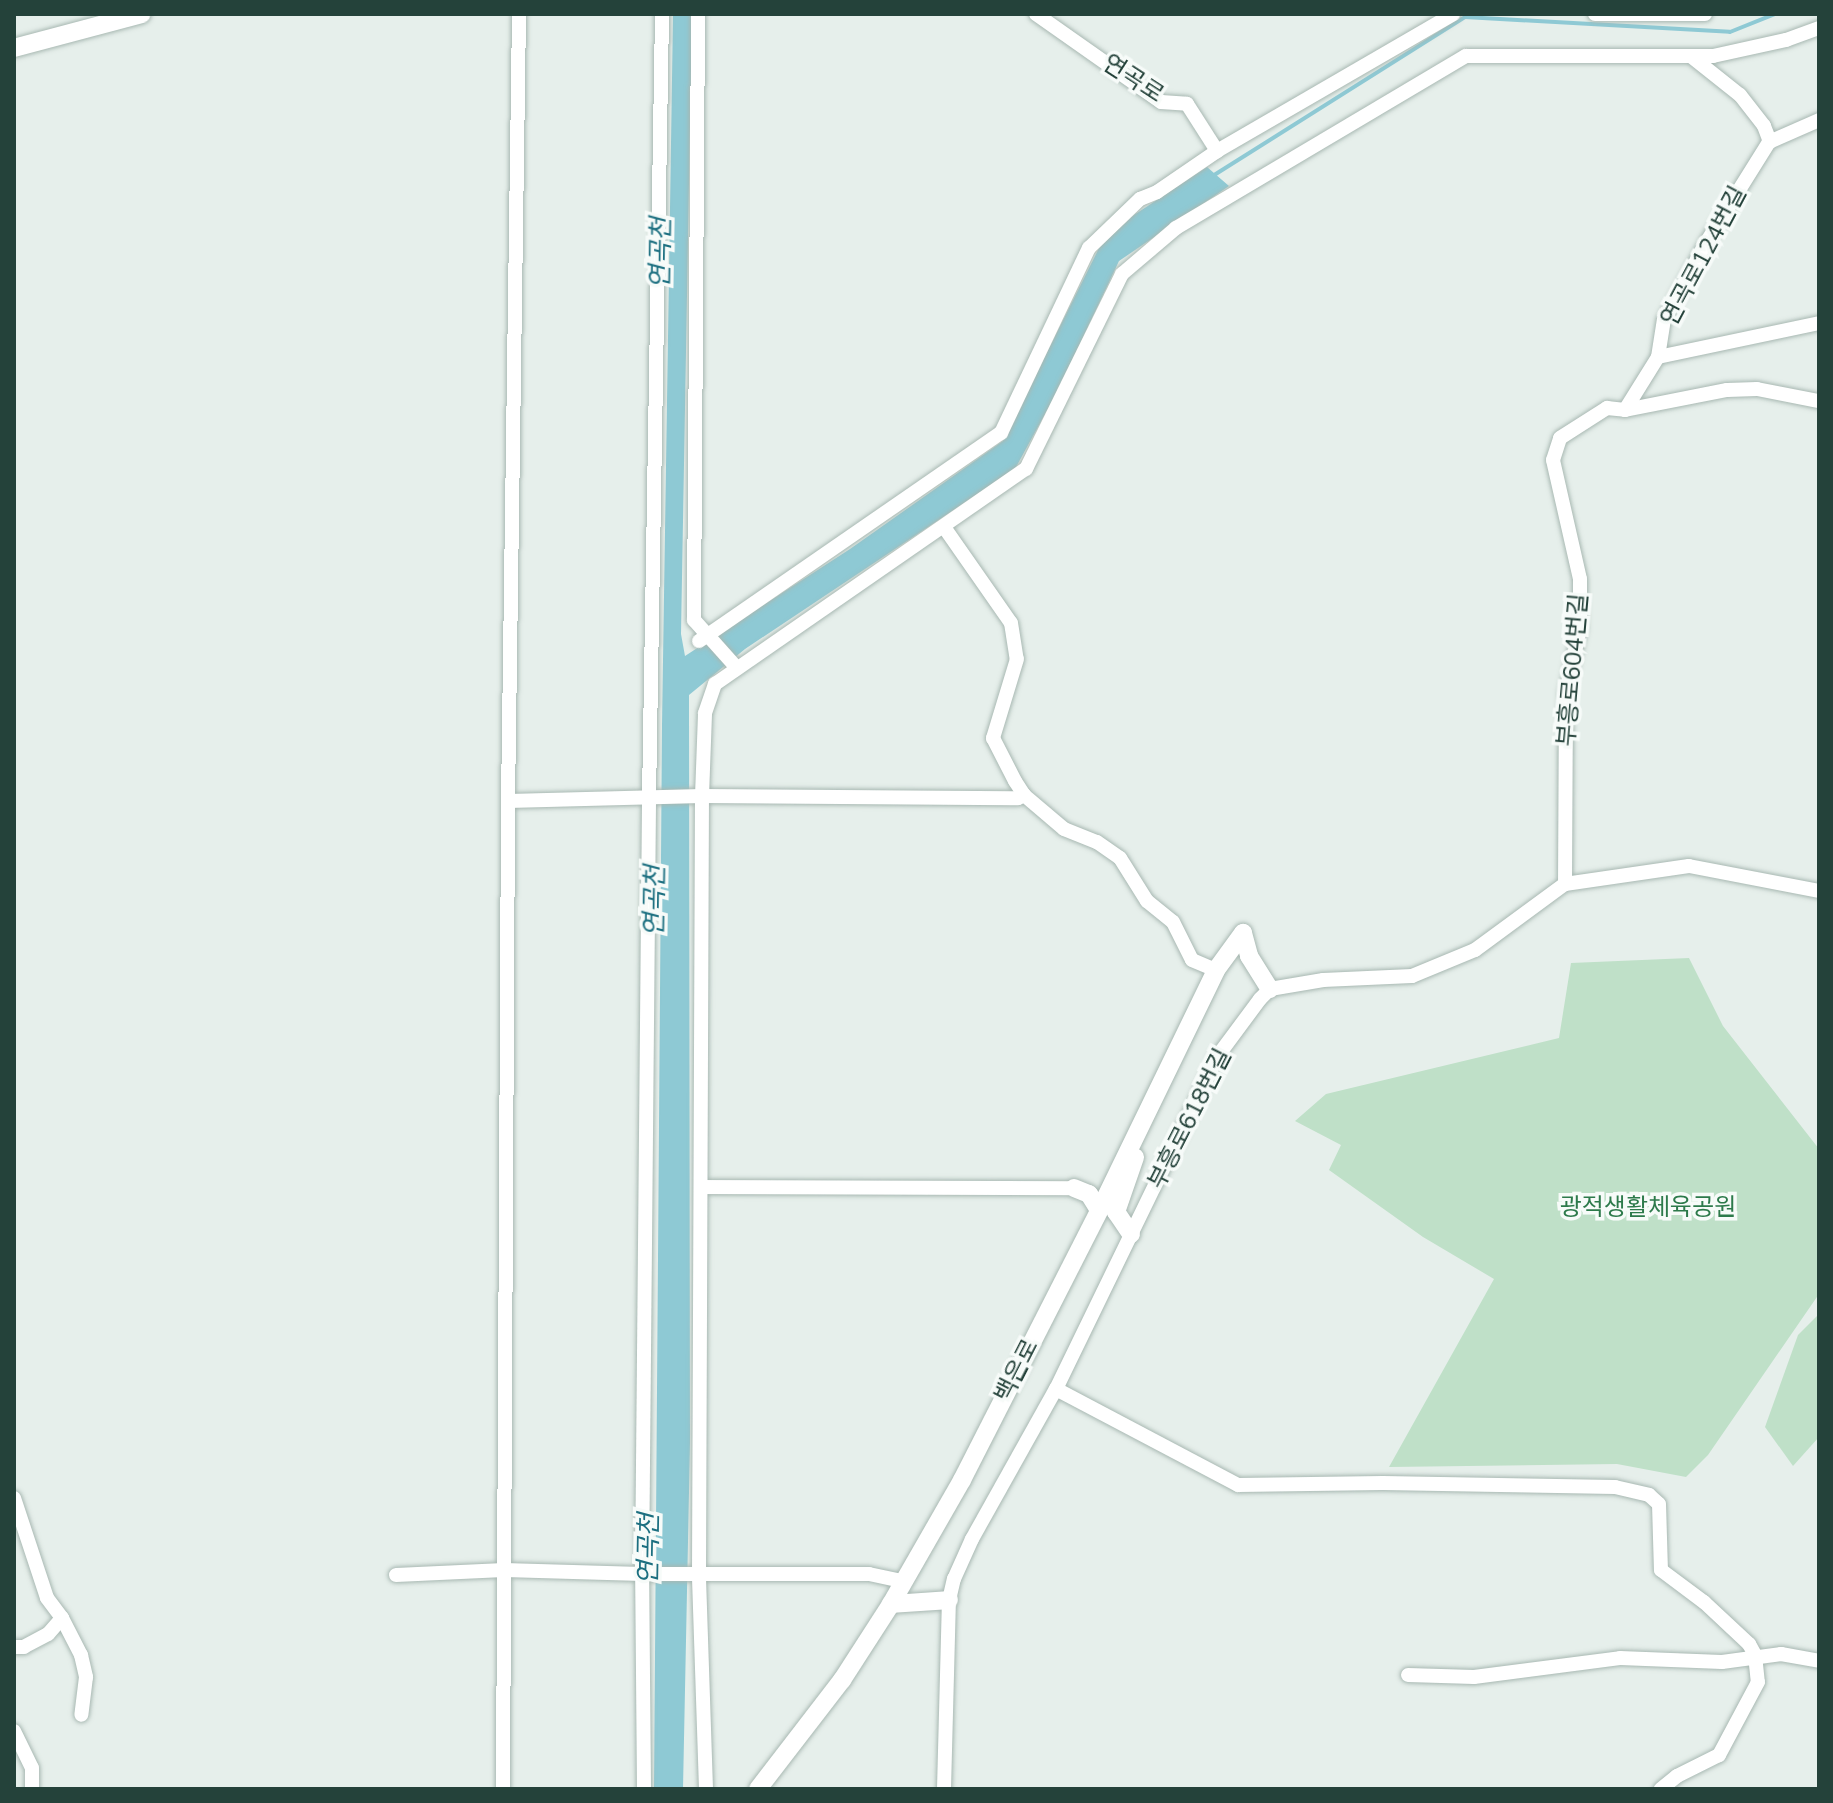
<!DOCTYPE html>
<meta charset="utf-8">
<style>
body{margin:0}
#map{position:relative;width:1833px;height:1803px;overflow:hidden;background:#e6efeb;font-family:"Nunito Sans","Noto Sans KR",sans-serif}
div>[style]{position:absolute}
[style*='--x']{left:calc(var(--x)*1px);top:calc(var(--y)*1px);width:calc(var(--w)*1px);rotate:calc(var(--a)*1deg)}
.green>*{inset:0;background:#bfe0c8}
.water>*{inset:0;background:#8ec9d4}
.stream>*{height:4px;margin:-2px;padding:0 2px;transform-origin:2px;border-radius:2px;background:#8ec9d4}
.roads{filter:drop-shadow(0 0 2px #a8b8b2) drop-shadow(0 0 2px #a8b8b2)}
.street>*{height:14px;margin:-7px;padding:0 7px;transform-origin:7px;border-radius:7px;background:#fff}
.secondary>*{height:18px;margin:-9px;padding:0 9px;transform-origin:9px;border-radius:9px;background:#fff}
span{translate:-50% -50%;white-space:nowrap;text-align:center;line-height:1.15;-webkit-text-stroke:7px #f7fbf9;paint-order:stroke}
.street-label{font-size:24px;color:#24423a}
.park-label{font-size:24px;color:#2d7a4b}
.water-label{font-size:26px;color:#1c6f80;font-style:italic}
.frame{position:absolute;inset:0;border:16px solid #24423a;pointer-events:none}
</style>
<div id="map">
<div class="green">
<div style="clip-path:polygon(1689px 958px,1723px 1026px,1819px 1149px,1819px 1294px,1708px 1455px,1686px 1477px,1617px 1464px,1389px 1467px,1494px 1279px,1423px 1237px,1329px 1170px,1341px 1145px,1295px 1121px,1326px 1094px,1559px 1038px,1571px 963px)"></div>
<div style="clip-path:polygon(1819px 1314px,1819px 1437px,1793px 1466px,1765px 1427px,1798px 1335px)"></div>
</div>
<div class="water">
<div style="clip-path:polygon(673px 14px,692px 14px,681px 634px,685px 656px,850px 549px,1003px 441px,1100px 246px,1134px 215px,1207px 167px,1229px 186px,1119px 261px,1058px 390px,1015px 469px,745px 649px,689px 695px,690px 1443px,683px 1789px,654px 1789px,662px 725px)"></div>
</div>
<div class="stream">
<div style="--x:1211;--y:177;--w:300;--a:-32.2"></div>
<div style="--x:1465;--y:17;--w:265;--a:3.2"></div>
<div style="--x:1730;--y:32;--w:48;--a:-21.8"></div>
</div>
<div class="roads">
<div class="street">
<div style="--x:698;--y:14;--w:606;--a:90.38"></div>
<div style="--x:694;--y:620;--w:63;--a:48.2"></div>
<div style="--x:1036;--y:14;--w:153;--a:35.1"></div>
<div style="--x:1161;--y:102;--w:26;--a:4"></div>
<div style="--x:1187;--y:104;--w:56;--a:57.4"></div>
<div style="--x:1595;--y:14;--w:110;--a:0"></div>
<div style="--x:1692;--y:57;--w:61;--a:38.4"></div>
<div style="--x:1740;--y:95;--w:39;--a:52"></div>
<div style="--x:1764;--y:126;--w:17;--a:69"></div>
<div style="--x:1658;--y:357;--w:165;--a:-11.9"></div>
<div style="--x:1625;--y:410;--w:62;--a:-58.1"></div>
<div style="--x:1658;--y:357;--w:37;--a:-81"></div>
<div style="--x:1664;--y:320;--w:88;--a:-61.4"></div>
<div style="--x:1706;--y:243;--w:119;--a:-58"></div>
<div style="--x:1769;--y:142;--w:55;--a:-23.7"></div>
<div style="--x:944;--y:527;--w:117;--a:55.1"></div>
<div style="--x:1011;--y:623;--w:36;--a:81"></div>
<div style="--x:1017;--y:659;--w:83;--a:106.9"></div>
<div style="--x:993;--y:738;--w:48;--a:62.9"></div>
<div style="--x:1015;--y:781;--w:17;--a:57"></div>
<div style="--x:1024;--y:795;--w:52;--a:40.4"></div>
<div style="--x:1064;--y:829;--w:35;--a:22"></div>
<div style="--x:1097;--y:842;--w:28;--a:35"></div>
<div style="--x:1120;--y:858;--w:51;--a:57.9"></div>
<div style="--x:1147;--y:901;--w:33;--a:39"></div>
<div style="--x:1173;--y:922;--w:42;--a:63.4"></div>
<div style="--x:1192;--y:960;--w:26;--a:23"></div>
<div style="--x:699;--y:641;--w:367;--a:-34.6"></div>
<div style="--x:1001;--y:433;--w:205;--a:-64.6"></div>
<div style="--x:1089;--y:248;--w:71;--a:-43.9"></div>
<div style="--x:1140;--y:199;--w:18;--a:-22"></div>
<div style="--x:1157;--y:192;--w:73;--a:-34.3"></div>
<div style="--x:1217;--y:151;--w:273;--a:-30.1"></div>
<div style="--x:508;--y:801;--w:194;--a:-1.5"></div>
<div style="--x:702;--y:796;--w:316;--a:0.4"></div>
<div style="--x:1018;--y:798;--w:7;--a:-27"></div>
<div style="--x:1565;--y:884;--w:191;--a:-89.7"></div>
<div style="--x:1566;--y:693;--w:66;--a:-77.8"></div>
<div style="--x:1580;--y:628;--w:49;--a:-90"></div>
<div style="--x:1580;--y:579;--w:122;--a:-102.8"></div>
<div style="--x:1553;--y:460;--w:23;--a:-72"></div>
<div style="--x:1560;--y:438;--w:56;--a:-32.6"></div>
<div style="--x:1607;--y:408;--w:18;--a:6"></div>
<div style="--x:1625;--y:410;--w:104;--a:-11.1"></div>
<div style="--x:1727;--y:390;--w:30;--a:-2"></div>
<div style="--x:1757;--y:389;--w:63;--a:11"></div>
<div style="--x:702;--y:1187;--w:372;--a:0.2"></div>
<div style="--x:1056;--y:1389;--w:206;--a:27.8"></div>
<div style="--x:1238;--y:1485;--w:145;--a:-0.8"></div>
<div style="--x:1383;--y:1483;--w:232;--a:1"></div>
<div style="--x:1615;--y:1487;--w:35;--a:13"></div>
<div style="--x:1649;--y:1495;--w:13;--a:42"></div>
<div style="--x:1659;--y:1504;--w:66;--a:88.3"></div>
<div style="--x:1661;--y:1570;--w:54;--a:36.7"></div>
<div style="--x:1704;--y:1602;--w:62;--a:43"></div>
<div style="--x:1749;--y:1644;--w:13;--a:61"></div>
<div style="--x:1755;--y:1655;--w:27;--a:84"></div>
<div style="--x:1758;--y:1682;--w:83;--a:118.1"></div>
<div style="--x:1719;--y:1755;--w:47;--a:153.4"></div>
<div style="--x:1677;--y:1776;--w:21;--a:141"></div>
<div style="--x:14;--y:1498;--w:105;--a:71.7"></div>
<div style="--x:47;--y:1598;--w:25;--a:53"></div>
<div style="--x:62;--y:1618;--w:21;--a:131"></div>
<div style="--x:48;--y:1634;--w:27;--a:152"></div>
<div style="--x:24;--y:1647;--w:10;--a:180"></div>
<div style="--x:396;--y:1575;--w:108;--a:-2.7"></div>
<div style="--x:504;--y:1570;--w:138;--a:1.7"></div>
<div style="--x:642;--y:1574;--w:227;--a:0"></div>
<div style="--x:869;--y:1574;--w:34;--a:12"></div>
<div style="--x:62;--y:1618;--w:42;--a:62.8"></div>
<div style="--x:81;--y:1655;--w:23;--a:77"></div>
<div style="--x:86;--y:1677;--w:38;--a:97"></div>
<div style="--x:1408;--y:1675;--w:66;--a:1.7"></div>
<div style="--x:1474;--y:1677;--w:147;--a:-7.4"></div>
<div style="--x:1620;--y:1658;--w:102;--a:2.2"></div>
<div style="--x:1722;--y:1662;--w:60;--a:-7.7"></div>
<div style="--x:1781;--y:1654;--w:39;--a:10"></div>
<div style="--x:14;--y:1731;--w:41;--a:64.1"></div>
<div style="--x:32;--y:1768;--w:21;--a:90"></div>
<div style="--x:503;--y:1789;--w:988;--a:-89.71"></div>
<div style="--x:508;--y:801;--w:787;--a:-89.2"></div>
<div style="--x:644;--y:1789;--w:215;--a:-90.5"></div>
<div style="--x:642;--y:1574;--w:775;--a:-89.48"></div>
<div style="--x:649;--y:799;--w:785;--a:-89.05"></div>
<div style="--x:706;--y:1789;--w:216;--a:-91.9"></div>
<div style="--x:699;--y:1573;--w:777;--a:-89.78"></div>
<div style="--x:702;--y:796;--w:83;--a:-87.9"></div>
<div style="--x:705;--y:713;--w:31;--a:-71"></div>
<div style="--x:715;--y:684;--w:378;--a:-34.7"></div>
<div style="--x:1026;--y:469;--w:217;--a:-63.8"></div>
<div style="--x:1122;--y:274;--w:71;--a:-40.4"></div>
<div style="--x:1176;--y:228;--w:337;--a:-30.7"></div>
<div style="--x:1466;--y:56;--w:247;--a:0"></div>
<div style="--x:1713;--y:56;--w:75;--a:-12.4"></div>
<div style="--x:1786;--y:40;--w:35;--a:-20"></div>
<div style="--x:944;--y:1789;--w:189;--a:-88.5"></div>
<div style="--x:949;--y:1600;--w:22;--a:-77"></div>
<div style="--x:954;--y:1579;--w:44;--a:-65.8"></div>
<div style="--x:972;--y:1539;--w:172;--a:-60.8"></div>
<div style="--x:1056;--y:1389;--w:369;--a:-64.1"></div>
<div style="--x:1217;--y:1057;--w:72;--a:-53.4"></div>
<div style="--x:1260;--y:999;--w:14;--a:-45"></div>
<div style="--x:1270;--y:989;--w:54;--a:-9.6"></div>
<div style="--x:1323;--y:980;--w:89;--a:-2.6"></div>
<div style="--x:1412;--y:976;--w:68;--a:-22.4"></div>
<div style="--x:1475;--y:950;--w:112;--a:-36.3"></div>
<div style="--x:1565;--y:884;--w:125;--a:-8.3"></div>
<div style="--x:1689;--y:866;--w:132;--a:10.9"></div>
</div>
<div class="secondary">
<div style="--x:14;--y:48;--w:132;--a:-14.9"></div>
<div style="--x:1243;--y:933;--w:24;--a:75"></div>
<div style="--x:1249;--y:956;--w:39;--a:58"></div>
<div style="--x:1074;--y:1188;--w:16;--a:22"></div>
<div style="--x:1089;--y:1194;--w:19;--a:58"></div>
<div style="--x:1131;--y:1234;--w:27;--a:-124"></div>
<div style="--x:1116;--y:1212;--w:58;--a:-70.9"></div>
<div style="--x:891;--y:1604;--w:58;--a:-3.9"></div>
<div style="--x:758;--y:1789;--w:138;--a:-52.4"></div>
<div style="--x:842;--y:1680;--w:90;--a:-57.2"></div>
<div style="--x:891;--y:1604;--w:143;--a:-60.2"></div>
<div style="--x:962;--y:1480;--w:315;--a:-63"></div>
<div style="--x:1105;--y:1199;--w:254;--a:-64.1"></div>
<div style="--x:1216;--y:970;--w:46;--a:-53.9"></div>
</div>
</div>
<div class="street-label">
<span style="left:1133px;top:79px;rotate:33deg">연곡로</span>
<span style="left:1704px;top:256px;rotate:-62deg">연곡로124번길</span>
<span style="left:1573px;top:670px;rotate:-85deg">부흥로604번길</span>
<span style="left:1190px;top:1119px;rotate:-63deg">부흥로618번길</span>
<span style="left:1017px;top:1371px;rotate:-63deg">백은로</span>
</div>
<div class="park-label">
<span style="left:1648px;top:1208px">광적생활체육공원</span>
</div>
<div class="water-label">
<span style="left:661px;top:253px;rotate:-89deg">연곡천</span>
<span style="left:655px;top:901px;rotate:-89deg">연곡천</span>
<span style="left:649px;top:1549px;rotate:-89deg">연곡천</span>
</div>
<div class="frame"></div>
</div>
